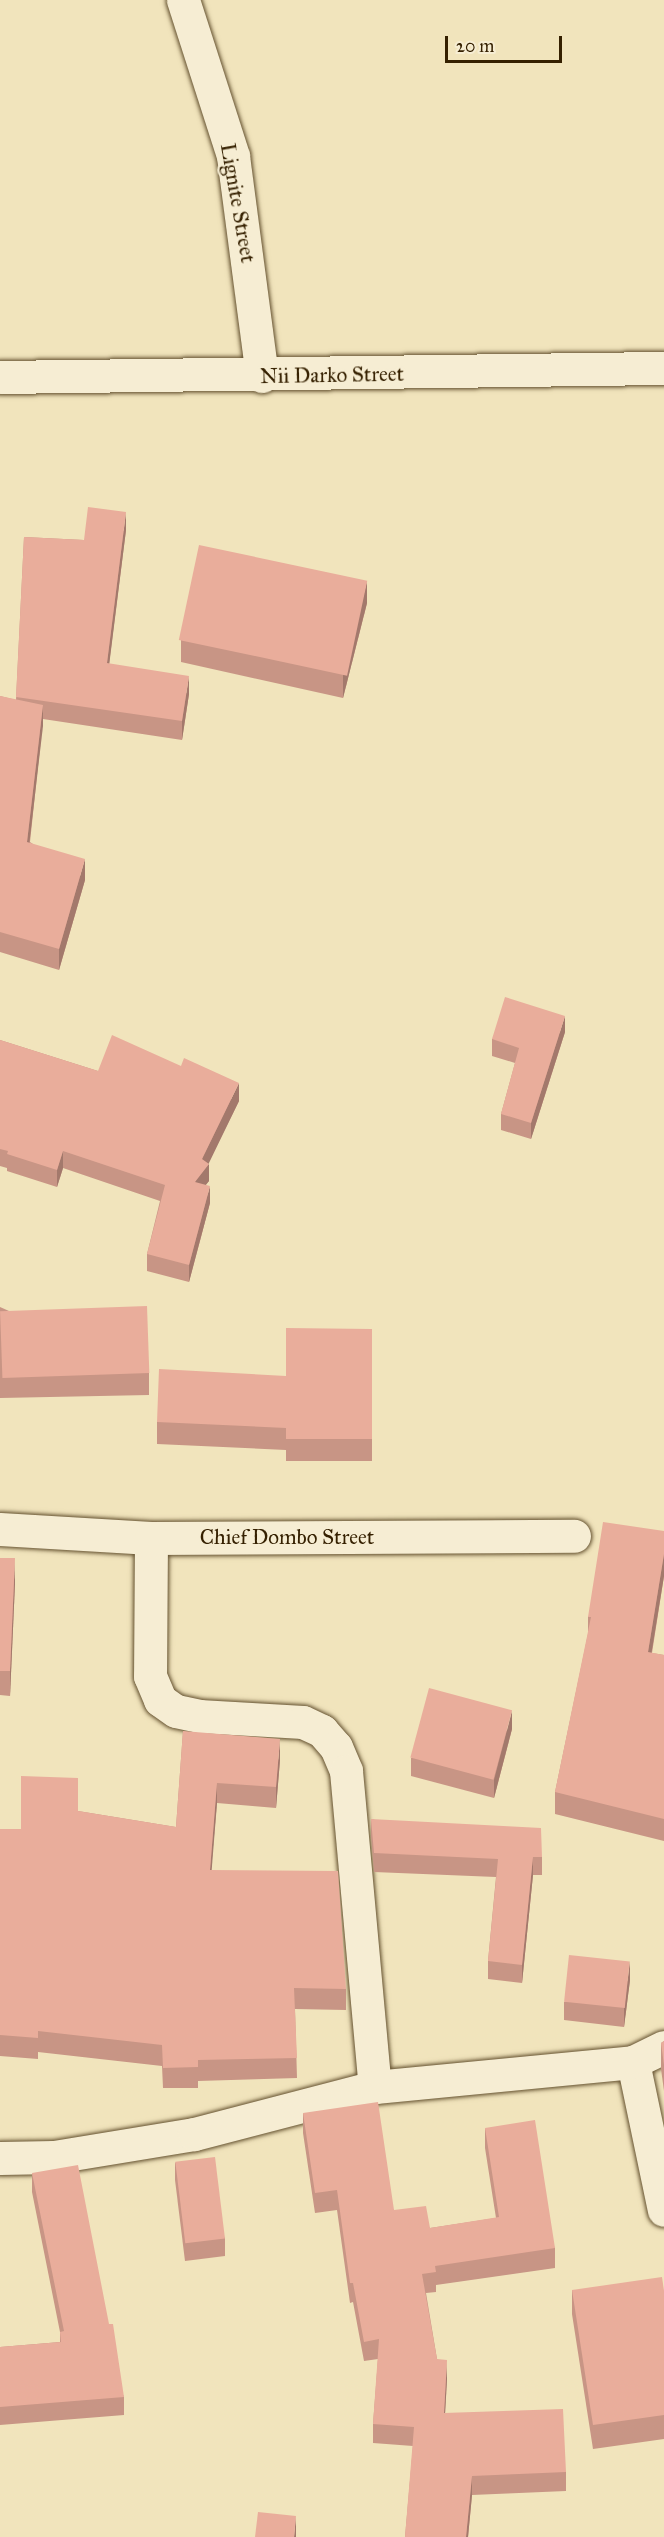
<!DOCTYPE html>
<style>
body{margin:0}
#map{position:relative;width:664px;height:2537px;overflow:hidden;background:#f1e4bc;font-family:"IM FELL Great Primer",serif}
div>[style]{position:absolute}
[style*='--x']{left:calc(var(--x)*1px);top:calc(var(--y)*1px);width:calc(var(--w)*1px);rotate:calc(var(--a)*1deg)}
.roads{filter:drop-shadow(0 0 2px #64512f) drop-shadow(0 0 2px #64512f)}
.minor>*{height:33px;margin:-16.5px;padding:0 16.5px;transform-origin:16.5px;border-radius:16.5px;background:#f6edd3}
.wall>*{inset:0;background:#c89585}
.shaded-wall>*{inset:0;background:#a3796c}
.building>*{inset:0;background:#e9ad9b;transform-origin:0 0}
span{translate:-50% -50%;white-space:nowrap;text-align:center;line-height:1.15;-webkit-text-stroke:4.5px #f6edd3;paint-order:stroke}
.street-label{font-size:21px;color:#352000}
.scale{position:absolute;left:445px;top:36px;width:117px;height:27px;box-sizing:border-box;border:3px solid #352000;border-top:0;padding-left:8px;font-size:18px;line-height:21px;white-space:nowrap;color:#352000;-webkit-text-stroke:4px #f6edd3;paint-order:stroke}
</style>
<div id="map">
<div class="roads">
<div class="minor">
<div style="--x:183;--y:0;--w:164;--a:72.2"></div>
<div style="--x:233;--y:156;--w:222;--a:82.5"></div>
<div style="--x:0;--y:377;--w:664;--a:-0.78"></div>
<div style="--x:0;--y:1529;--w:151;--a:3.4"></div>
<div style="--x:151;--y:1538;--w:423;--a:-0.3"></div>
<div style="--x:151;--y:1538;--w:138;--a:90.4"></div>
<div style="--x:150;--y:1676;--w:26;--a:67"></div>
<div style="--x:160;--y:1700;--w:19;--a:35"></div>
<div style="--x:176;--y:1711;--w:24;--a:12"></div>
<div style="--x:199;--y:1716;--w:104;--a:3.3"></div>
<div style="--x:303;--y:1722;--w:21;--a:25"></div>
<div style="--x:322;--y:1731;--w:21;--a:49"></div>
<div style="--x:336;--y:1747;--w:26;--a:67"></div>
<div style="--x:346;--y:1771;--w:317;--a:84.8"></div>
<div style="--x:633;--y:2062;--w:151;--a:78.2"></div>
<div style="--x:0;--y:2158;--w:54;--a:-1.1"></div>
<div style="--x:54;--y:2157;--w:142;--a:-9.3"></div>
<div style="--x:194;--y:2134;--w:187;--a:-14.6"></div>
<div style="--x:375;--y:2087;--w:259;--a:-5.5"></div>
<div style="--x:633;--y:2062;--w:34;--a:-26"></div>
</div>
</div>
<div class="wall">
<div style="clip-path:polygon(126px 530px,109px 664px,189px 694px,182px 740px,43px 719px,30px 842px,85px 880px,59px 970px,0 952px,0 696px,16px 700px,24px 537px,84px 540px)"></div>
<div style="clip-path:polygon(367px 603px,343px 698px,181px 662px,181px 640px)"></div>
<div style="clip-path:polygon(565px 1032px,531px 1139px,501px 1130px,501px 1114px,515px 1063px,492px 1056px,492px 1039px)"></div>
<div style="clip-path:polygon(0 1040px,98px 1071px,239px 1101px,208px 1163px,209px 1181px,205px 1185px,210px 1203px,189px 1282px,147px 1271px,147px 1254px,160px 1201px,63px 1168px,57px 1187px,7px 1171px,7px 1168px,0 1166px)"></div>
<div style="clip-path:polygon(0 1307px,149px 1373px,149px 1395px,0 1398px)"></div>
<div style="clip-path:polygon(372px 1329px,372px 1461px,286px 1461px,286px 1450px,157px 1444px,157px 1422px,286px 1376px)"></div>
<div style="clip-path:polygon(664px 1531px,664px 1576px,652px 1653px,664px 1655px,664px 1841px,555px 1814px,555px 1792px,588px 1634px,588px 1617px)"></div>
<div style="clip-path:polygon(0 1558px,15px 1583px,10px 1696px,0 1695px)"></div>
<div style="clip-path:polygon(512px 1729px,494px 1798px,411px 1776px,411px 1758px)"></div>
<div style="clip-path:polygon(183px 1731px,280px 1760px,276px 1808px,217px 1803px,211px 1870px,346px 1989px,346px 2010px,295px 2009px,297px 2078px,198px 2081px,198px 2088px,163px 2088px,162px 2066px,38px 2052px,38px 2059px,0 2056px,0 1829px,21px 1829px,78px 1811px,176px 1827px)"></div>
<div style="clip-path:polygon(371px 1819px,542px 1857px,542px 1875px,533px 1875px,522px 1983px,488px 1979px,488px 1961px,496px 1877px,374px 1872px,371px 1837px)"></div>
<div style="clip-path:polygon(630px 1980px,624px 2027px,564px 2020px,564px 2002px)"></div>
<div style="clip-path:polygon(664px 2041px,664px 2091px,661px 2069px,661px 2043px)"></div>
<div style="clip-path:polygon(303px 2113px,394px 2210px,430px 2228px,496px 2218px,485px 2148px,485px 2128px,555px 2248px,555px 2268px,436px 2285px,436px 2292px,426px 2293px,437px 2359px,447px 2379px,445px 2413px,566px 2472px,566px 2491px,472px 2495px,468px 2537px,405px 2537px,413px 2446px,373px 2443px,373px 2424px,378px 2359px,364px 2361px,353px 2302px,350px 2303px,337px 2210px,315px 2213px,303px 2133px)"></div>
<div style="clip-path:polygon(175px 2162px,225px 2238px,225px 2256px,185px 2261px,175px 2180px)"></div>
<div style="clip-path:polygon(32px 2173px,124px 2397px,124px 2415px,0 2425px,0 2347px,60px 2342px,60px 2332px,32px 2192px)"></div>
<div style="clip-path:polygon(572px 2290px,664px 2291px,664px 2439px,593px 2449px,572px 2314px)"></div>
</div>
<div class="shaded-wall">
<div style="clip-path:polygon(126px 512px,126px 530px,107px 682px,107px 663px)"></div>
<div style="clip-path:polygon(367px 581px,367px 603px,343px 698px,343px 676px)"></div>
<div style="clip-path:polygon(189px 676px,189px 694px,182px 740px,182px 721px)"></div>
<div style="clip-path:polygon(43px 705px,43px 726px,27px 863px,27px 842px)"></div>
<div style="clip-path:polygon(85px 859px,85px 880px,59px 970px,59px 949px)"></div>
<div style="clip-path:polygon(565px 1016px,565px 1032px,531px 1139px,531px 1123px)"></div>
<div style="clip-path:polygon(239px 1083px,239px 1101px,208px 1165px,209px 1164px,209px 1181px,195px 1199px,195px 1182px,202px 1159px)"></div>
<div style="clip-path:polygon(63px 1151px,63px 1168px,57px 1187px,57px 1170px)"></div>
<div style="clip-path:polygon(210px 1186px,210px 1203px,189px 1282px,189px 1265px)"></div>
<div style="clip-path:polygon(664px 1554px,664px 1576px,648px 1674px,648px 1652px)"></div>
<div style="clip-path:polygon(15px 1558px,15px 1583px,10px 1696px,10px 1671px)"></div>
<div style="clip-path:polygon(512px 1711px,512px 1729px,494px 1798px,494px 1780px)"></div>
<div style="clip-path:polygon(280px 1739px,280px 1760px,276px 1808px,276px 1787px)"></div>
<div style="clip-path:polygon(217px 1783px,217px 1803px,210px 1891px,210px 1870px)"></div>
<div style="clip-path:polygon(533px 1857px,533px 1875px,522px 1983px,522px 1965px)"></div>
<div style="clip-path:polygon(630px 1961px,630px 1980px,624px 2027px,624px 2009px)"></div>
<div style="clip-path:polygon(447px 2360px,447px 2379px,444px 2433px,444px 2413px)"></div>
<div style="clip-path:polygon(472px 2476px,472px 2495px,468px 2537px,466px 2537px)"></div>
<div style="clip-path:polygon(296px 2516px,296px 2537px,294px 2537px)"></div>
</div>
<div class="building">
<div style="clip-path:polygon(88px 507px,126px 512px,107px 663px,189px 676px,182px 721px,16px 697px,24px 537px,84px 540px)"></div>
<div style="left:199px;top:545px;width:172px;height:97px;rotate:12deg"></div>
<div style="clip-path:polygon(0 696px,43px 705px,27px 842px,85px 859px,59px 949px,0 932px)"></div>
<div style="clip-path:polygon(505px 997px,565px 1016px,531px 1123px,501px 1114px,519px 1048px,492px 1039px)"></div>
<div style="clip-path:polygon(112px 1035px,181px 1066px,184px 1058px,239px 1083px,202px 1159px,209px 1164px,195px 1182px,210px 1186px,189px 1265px,147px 1254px,165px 1185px,63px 1151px,57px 1170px,7px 1154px,8px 1151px,0 1149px,0 1040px,98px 1071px)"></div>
<div style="left:147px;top:1306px;width:67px;height:147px;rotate:88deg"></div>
<div style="clip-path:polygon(286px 1328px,372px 1329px,372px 1439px,286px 1439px,286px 1428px,157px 1422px,159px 1369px,286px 1376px)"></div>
<div style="clip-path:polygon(603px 1522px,664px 1531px,664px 1554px,648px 1652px,664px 1655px,664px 1819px,555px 1792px,591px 1617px,588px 1617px)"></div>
<div style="clip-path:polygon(0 1558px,15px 1558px,10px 1671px,0 1671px)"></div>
<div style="left:429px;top:1688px;width:86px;height:72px;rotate:15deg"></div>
<div style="clip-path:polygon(183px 1731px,280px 1739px,276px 1787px,217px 1783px,210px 1870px,338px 1871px,346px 1989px,294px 1988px,297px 2058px,198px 2060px,198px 2067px,163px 2068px,162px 2045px,38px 2031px,38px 2038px,0 2035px,0 1829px,21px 1829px,21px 1776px,78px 1778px,78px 1811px,176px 1827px)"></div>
<div style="clip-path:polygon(371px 1819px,541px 1828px,542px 1857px,533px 1857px,522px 1965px,488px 1961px,498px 1859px,374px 1853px)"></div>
<div style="left:569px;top:1955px;width:61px;height:47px;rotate:6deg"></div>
<div style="clip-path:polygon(664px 2041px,664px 2065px,661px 2043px)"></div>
<div style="clip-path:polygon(378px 2102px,394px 2210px,426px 2206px,430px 2228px,499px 2217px,485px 2128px,535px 2120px,555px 2248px,435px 2266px,436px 2272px,422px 2274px,437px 2359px,447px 2360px,444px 2413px,563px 2409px,566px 2472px,472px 2476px,466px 2537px,405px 2537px,414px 2427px,373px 2424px,379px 2339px,364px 2342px,353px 2283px,350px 2283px,337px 2190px,315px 2193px,303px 2113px)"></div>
<div style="left:215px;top:2157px;width:82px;height:40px;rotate:83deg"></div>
<div style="clip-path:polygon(78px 2165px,109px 2324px,113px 2324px,124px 2397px,0 2407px,0 2347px,61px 2342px,60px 2332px,64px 2331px,32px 2173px)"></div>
<div style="clip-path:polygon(662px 2277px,664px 2291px,664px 2415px,593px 2425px,572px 2290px)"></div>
<div style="clip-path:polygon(258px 2512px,296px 2516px,294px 2537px,255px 2537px)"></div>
</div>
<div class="street-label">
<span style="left:238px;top:203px;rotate:80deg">Lignite Street</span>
<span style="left:332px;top:375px;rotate:-1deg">Nii Darko Street</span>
<span style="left:287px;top:1537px">Chief Dombo Street</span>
</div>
<div class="scale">20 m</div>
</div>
